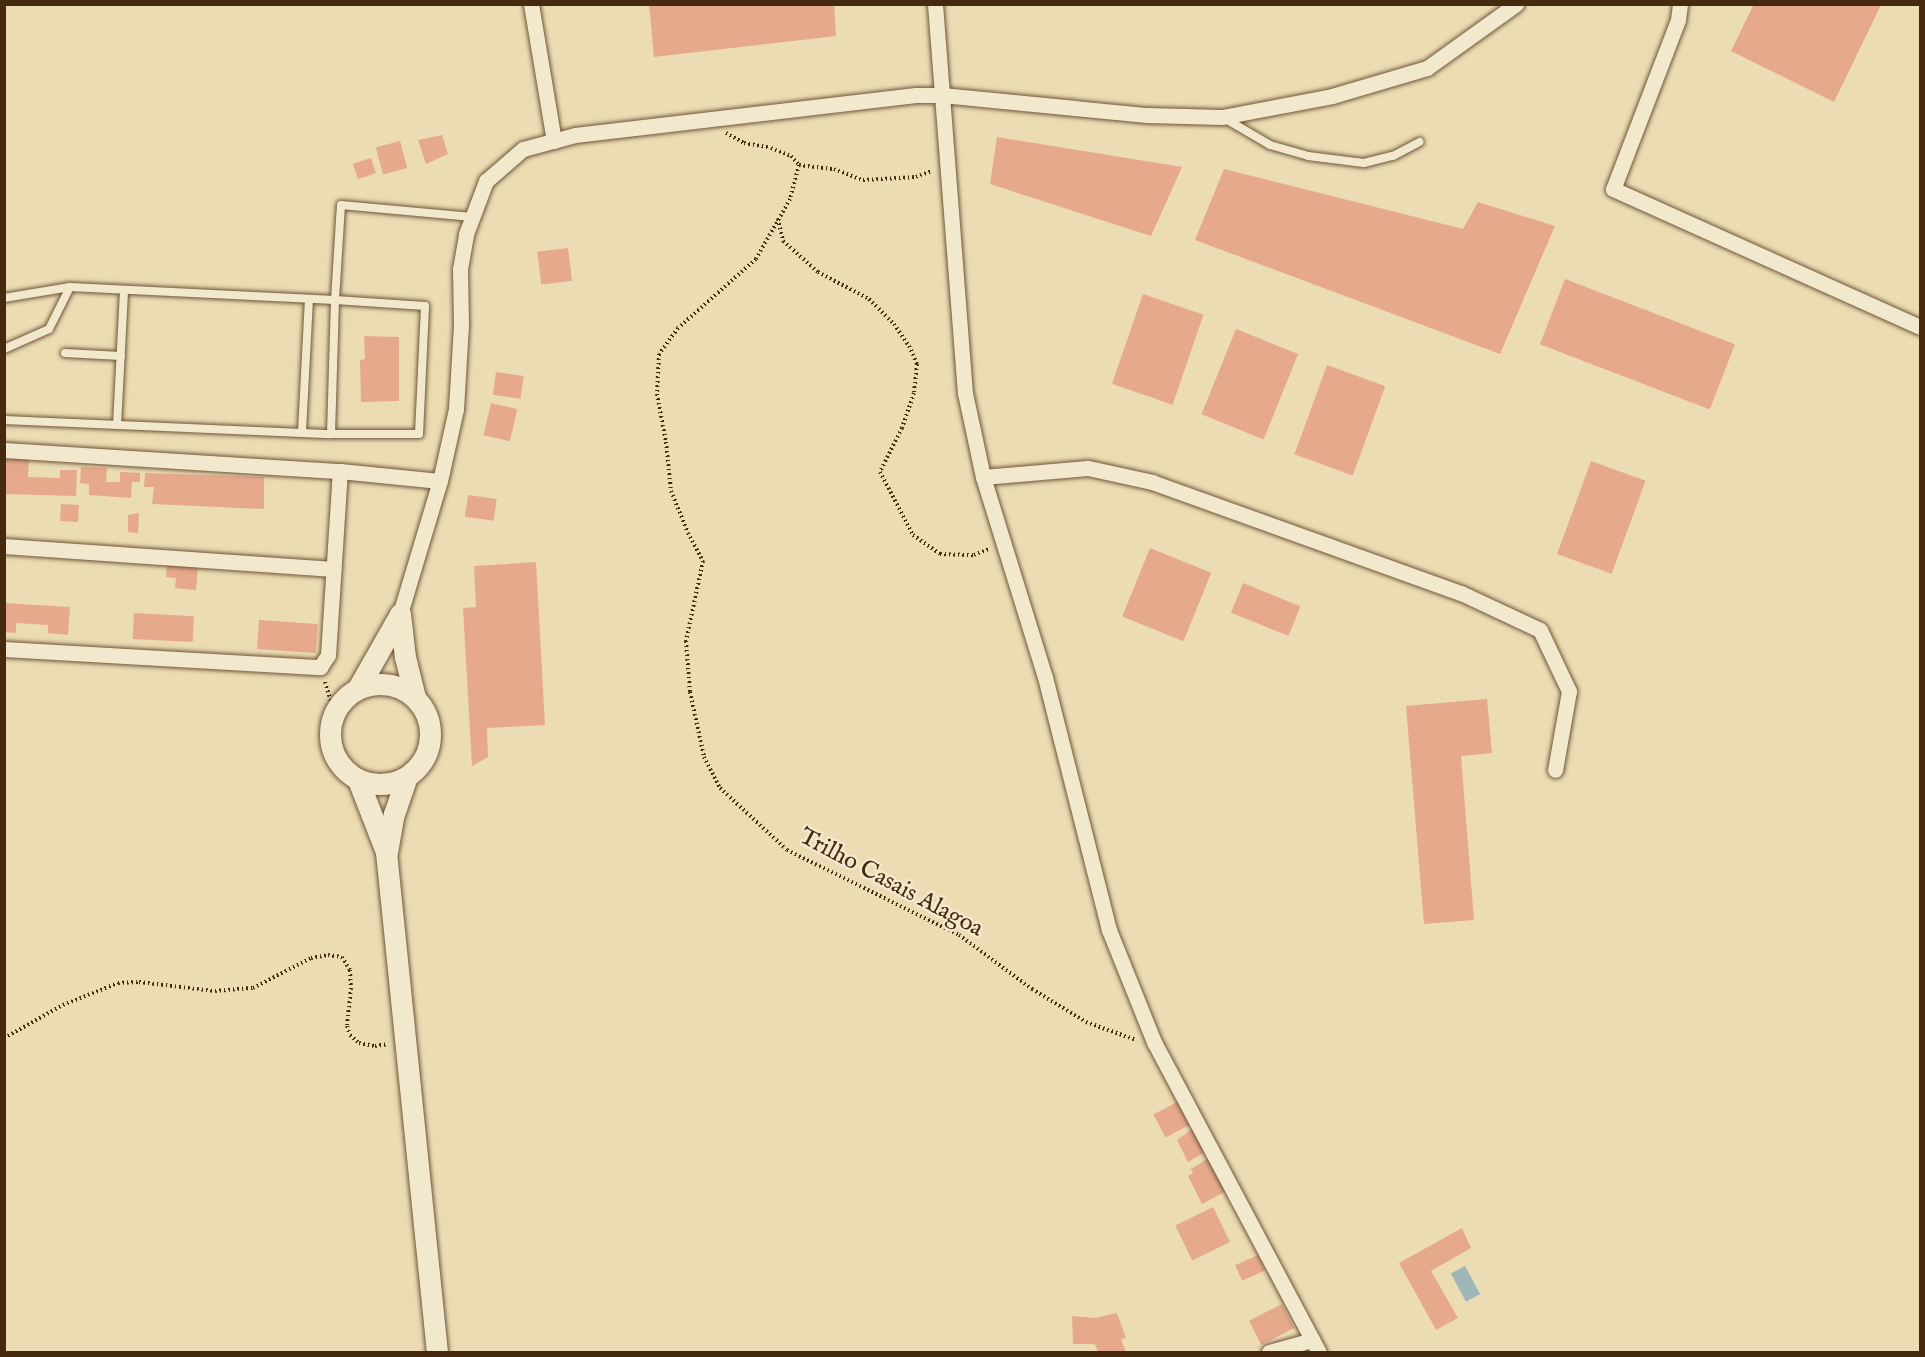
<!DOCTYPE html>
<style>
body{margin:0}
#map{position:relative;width:1925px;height:1357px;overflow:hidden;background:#ebdcb3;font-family:"IM FELL English",serif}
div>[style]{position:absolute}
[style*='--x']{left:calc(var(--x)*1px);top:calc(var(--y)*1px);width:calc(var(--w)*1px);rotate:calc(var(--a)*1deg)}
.water>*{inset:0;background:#9eb8b8;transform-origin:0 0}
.building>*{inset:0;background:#e7a98c;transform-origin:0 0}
.path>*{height:4px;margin-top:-2px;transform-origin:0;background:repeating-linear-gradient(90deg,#462a10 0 1.5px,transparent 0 4.5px)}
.roads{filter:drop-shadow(0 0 2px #6f5639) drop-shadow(0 0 2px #6f5639)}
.lane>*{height:8px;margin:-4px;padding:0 4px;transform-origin:4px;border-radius:4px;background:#f2e8ce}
.street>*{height:15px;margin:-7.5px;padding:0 7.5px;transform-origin:7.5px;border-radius:7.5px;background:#f2e8ce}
.secondary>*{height:21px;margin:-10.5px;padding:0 10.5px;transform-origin:10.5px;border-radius:10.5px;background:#f2e8ce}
.secondary>.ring{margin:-10.5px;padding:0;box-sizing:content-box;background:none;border:21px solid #f2e8ce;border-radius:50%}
span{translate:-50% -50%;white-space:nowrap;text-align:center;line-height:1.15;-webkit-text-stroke:5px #f2e8ce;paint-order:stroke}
.street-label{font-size:24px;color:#462a10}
.frame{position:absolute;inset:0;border:6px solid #462a10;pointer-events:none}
</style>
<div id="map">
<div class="water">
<div style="left:1465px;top:1266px;width:32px;height:16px;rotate:62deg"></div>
</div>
<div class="building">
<div style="clip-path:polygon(649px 4px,834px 4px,836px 36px,654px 57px)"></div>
<div style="clip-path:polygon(1754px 4px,1879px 4px,1881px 5px,1834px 102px,1731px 51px)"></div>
<div style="clip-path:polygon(442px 135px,448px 154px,426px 164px,418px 140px)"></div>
<div style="clip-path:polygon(997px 137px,1182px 167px,1151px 236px,990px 184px)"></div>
<div style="left:400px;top:141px;width:28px;height:25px;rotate:75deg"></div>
<div style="left:371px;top:158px;width:16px;height:19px;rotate:72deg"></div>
<div style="clip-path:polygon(1224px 169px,1463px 229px,1478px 202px,1555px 226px,1500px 354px,1195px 240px)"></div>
<div style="left:568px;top:248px;width:33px;height:31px;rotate:83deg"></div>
<div style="left:1565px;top:279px;width:182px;height:70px;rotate:21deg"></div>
<div style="left:1143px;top:294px;width:64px;height:95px;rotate:19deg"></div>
<div style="left:1236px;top:329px;width:67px;height:92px;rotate:22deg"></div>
<div style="clip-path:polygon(364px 336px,399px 337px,399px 401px,361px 402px,360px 360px,365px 359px)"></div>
<div style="left:1327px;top:365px;width:62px;height:95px;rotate:20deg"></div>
<div style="left:496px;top:372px;width:28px;height:23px;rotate:8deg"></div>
<div style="left:491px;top:403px;width:27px;height:33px;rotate:13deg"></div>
<div style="clip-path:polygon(4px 459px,29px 459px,28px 477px,60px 478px,60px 470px,77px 470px,76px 496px,4px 494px)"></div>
<div style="left:1591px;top:461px;width:58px;height:99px;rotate:20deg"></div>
<div style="clip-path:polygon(81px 467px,107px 468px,106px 482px,120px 482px,120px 472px,140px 473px,140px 482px,132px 482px,131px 498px,89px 495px,89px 484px,80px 483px)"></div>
<div style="clip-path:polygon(145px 473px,264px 477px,264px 509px,152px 504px,154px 487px,144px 487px)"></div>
<div style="left:468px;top:495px;width:29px;height:22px;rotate:8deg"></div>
<div style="left:61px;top:504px;width:18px;height:17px;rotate:3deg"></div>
<div style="clip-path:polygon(139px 513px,138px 533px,128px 532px,128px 515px)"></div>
<div style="left:1150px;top:548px;width:66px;height:74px;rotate:22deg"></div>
<div style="clip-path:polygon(536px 562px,545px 725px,487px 728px,488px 757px,472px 766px,463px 608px,476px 607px,474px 566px)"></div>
<div style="clip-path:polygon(167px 564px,198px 566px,196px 590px,175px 588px,176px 578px,166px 577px)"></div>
<div style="left:1243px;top:583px;width:62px;height:32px;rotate:22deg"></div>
<div style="clip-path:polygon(4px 603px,70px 607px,68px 635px,48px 633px,48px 625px,16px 623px,16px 633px,4px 632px)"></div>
<div style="left:134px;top:613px;width:60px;height:26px;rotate:3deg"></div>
<div style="left:259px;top:620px;width:59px;height:29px;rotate:4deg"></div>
<div style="clip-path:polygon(1487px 699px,1492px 753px,1461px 756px,1474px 920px,1424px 924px,1406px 706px)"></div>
<div style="left:1179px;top:1101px;width:26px;height:29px;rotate:62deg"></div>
<div style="clip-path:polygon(1194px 1128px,1207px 1151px,1188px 1162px,1177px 1140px)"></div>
<div style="clip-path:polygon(1209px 1158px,1228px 1190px,1202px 1204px,1188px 1176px,1193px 1173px,1191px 1169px)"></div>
<div style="left:1213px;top:1207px;width:39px;height:42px;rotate:64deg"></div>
<div style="clip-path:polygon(1462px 1228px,1471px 1248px,1431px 1271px,1458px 1318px,1436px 1330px,1399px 1263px)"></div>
<div style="left:1258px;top:1255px;width:17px;height:25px;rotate:66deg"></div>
<div style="left:1282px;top:1304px;width:27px;height:37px;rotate:63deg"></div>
<div style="clip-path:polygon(1117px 1313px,1126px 1338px,1121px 1339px,1126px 1352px,1098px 1352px,1095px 1344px,1073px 1344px,1072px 1316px,1095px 1318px)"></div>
</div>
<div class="path">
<div style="--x:726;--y:133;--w:21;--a:29"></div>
<div style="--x:744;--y:143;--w:27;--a:10"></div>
<div style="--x:771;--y:148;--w:22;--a:22"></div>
<div style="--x:791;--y:156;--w:12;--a:48"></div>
<div style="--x:799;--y:165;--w:35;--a:7"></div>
<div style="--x:834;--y:169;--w:31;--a:21"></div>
<div style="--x:863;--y:180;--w:53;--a:-3.2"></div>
<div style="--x:916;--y:177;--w:17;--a:-21"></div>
<div style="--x:799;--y:165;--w:35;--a:105"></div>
<div style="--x:790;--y:199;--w:69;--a:119.5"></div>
<div style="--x:756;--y:259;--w:104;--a:138.5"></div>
<div style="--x:678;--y:328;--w:32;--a:126"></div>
<div style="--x:659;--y:354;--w:40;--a:92.9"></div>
<div style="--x:657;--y:394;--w:49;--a:79.4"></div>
<div style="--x:666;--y:442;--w:49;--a:84.2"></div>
<div style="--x:671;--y:491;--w:45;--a:68"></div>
<div style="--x:688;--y:533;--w:32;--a:62"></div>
<div style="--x:703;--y:561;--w:82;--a:102"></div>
<div style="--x:686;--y:641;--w:51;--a:85.5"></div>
<div style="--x:690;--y:692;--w:66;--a:77.8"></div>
<div style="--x:704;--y:757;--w:35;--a:63"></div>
<div style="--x:720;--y:788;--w:91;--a:42.8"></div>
<div style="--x:787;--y:850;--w:192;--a:26.3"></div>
<div style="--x:959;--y:935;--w:91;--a:36.5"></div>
<div style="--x:1032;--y:989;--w:63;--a:31.4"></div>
<div style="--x:1086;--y:1022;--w:53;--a:19.8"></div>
<div style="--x:778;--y:219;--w:23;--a:77"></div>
<div style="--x:783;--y:241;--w:47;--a:41.5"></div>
<div style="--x:818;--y:272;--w:58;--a:27.9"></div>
<div style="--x:869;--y:299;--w:35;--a:45"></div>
<div style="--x:894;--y:324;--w:27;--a:56"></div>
<div style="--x:909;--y:346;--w:20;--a:66"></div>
<div style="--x:917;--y:364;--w:29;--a:96"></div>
<div style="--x:914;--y:393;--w:37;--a:109"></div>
<div style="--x:902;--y:428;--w:49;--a:116.6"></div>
<div style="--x:880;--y:472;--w:71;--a:62.4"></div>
<div style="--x:913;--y:535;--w:33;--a:35"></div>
<div style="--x:940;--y:554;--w:34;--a:2"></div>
<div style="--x:974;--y:555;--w:16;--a:-22"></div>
<div style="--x:325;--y:682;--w:31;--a:73"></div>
<div style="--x:4;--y:1038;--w:68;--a:-29.2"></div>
<div style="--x:63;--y:1005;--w:59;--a:-21.8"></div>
<div style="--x:118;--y:983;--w:21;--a:-3"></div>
<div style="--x:139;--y:982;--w:77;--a:6.8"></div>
<div style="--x:215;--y:991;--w:38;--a:-5"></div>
<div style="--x:253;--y:988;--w:65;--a:-27.3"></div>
<div style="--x:311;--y:958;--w:17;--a:-10"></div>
<div style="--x:328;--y:955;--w:14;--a:8"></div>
<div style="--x:342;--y:957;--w:15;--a:58"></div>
<div style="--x:350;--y:970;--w:18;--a:87"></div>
<div style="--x:351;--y:988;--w:38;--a:96"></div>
<div style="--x:347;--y:1026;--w:9;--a:72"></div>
<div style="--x:350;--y:1035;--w:12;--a:42"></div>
<div style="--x:359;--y:1043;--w:16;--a:11"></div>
<div style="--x:375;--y:1046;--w:13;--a:-9"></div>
</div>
<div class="roads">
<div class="lane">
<div style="--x:1224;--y:118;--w:53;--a:30.4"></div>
<div style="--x:1270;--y:145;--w:40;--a:16"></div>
<div style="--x:1308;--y:156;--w:56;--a:7.1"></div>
<div style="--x:1364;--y:163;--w:30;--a:-14"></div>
<div style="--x:1393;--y:156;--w:30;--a:-28"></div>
<div style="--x:4;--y:298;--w:67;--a:-9.5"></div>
<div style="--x:70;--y:287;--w:265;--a:2.8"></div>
<div style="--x:335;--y:300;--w:134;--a:91.7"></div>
<div style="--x:4;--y:349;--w:49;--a:-24"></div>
<div style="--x:49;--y:329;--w:47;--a:-63.4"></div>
<div style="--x:65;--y:353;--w:56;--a:3.1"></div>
<div style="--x:4;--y:420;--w:327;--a:2.5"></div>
<div style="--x:331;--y:434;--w:88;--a:0"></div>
<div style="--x:419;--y:434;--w:128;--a:-87.3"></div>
<div style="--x:425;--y:306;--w:90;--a:-176.2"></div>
<div style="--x:335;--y:300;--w:95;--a:-86.4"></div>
<div style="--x:341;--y:205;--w:132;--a:5.2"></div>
<div style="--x:117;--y:425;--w:135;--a:-87"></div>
<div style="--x:302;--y:432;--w:133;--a:-87"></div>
</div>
<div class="street">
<div style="--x:531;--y:4;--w:139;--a:80.5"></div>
<div style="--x:935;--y:4;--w:390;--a:85.6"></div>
<div style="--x:965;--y:393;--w:86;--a:77.9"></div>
<div style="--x:983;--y:477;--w:209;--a:72.8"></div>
<div style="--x:1045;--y:677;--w:261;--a:75.8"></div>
<div style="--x:1109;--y:930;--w:121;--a:68.1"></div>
<div style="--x:1154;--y:1042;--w:351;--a:62"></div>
<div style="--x:1680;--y:4;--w:16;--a:97"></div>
<div style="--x:1678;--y:20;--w:181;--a:111"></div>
<div style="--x:1613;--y:189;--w:337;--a:24.2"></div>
<div style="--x:4;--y:450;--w:337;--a:3.6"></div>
<div style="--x:340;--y:471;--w:100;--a:5.7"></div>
<div style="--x:983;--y:477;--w:105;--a:-4.9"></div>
<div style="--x:1088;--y:468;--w:66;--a:12.3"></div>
<div style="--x:1152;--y:482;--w:328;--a:19.8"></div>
<div style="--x:1461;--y:593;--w:87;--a:25.1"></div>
<div style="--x:1540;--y:630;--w:68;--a:64.6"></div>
<div style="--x:1569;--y:691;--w:80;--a:100"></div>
<div style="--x:4;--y:546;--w:330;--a:4"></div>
<div style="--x:400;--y:614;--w:139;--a:-73.3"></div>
<div style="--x:440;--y:481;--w:74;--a:-77.5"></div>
<div style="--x:456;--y:409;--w:84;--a:-86.6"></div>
<div style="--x:461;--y:325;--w:56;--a:-91"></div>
<div style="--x:460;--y:269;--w:36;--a:-80"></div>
<div style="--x:466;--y:234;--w:57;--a:-69.3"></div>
<div style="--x:486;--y:181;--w:49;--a:-40.9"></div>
<div style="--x:523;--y:149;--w:54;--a:-15.1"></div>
<div style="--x:575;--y:135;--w:343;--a:-6.7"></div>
<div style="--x:916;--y:95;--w:26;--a:0"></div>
<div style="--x:942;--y:95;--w:206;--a:5.6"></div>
<div style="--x:1147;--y:115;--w:75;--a:1.5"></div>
<div style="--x:1222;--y:117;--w:112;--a:-10.8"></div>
<div style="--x:1332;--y:96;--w:99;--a:-16.4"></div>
<div style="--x:1427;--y:68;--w:110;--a:-35.7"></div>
<div style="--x:4;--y:649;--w:317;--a:3.3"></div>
<div style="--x:320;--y:667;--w:14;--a:-56"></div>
<div style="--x:328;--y:655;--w:184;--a:-86.3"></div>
<div style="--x:1269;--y:1352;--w:45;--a:-15.6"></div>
</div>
<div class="secondary">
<div style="--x:400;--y:614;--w:43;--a:83.4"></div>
<div style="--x:405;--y:657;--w:41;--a:76"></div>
<div class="ring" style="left:330px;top:684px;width:79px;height:79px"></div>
<div style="--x:358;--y:688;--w:85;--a:-60.4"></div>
<div style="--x:358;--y:780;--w:77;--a:68.7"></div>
<div style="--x:386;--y:852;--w:503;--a:84.18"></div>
<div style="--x:387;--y:852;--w:39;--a:-80"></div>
<div style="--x:394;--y:814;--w:39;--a:-71"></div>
</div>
</div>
<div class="street-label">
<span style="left:891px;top:883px;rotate:28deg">Trilho Casais Alagoa</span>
</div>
<div class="frame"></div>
</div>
